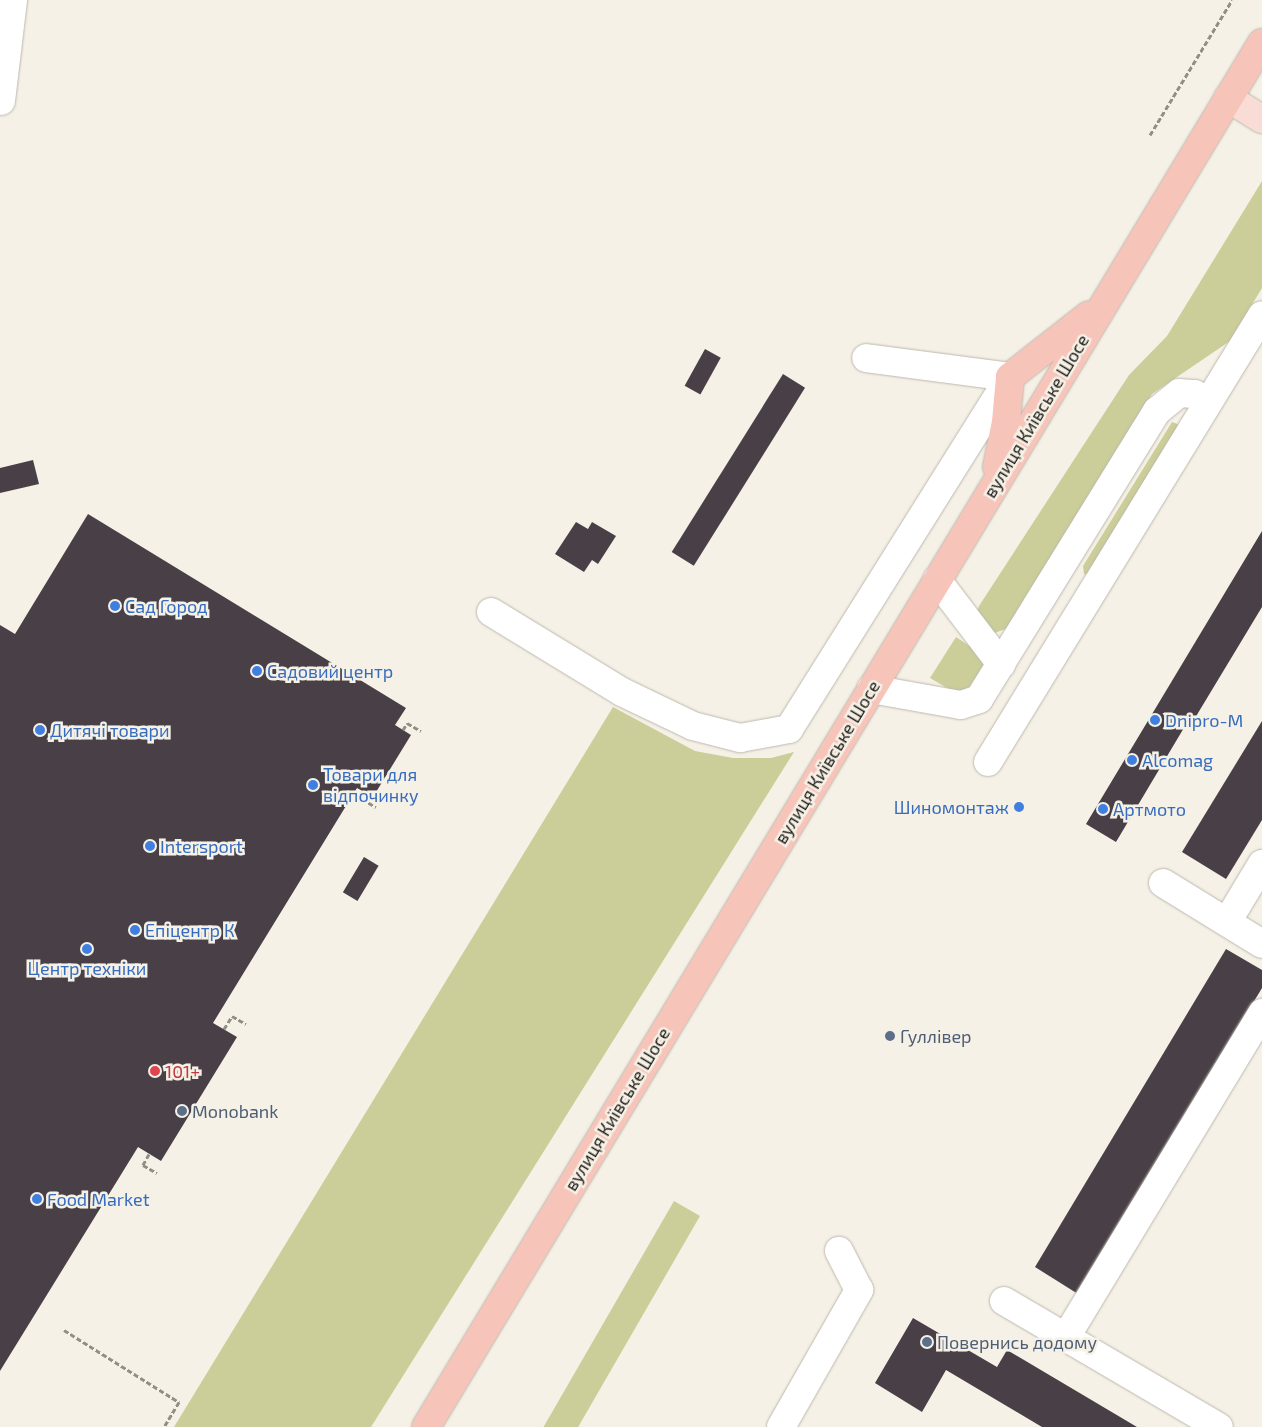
<!DOCTYPE html>
<meta charset="utf-8">
<style>
body{margin:0}
#map{position:relative;width:1262px;height:1427px;overflow:hidden;background:#f6f1e6;font-family:"Exo 2",sans-serif}
div>[style]{position:absolute}
[style*='--x']{left:calc(var(--x)*1px);top:calc(var(--y)*1px);width:calc(var(--w)*1px);rotate:calc(var(--a)*1deg)}
.green>*{inset:0;background:#cbce99;transform-origin:0 0}
.building>*{inset:0;background:#484046;transform-origin:0 0}
.path>*{height:3px;margin-top:-1.5px;transform-origin:0;background:repeating-linear-gradient(90deg,#918e86 0 5px,transparent 0 7.5px)}
.roads{filter:drop-shadow(0 0 1px #bdb8ae) drop-shadow(0 0 1px #bdb8ae)}
.minor>*{height:28px;margin:-14px;padding:0 14px;transform-origin:14px;border-radius:14px;background:#fff}
.major>*{height:28px;margin:-14px;padding:0 14px;transform-origin:14px;border-radius:14px;background:#fadcd6}
.highway>*{height:28px;margin:-14px;padding:0 14px;transform-origin:14px;border-radius:14px;background:#f7c4ba}
.dots>*{width:14px;height:14px;translate:-50% -50%;box-sizing:border-box;border:2px solid #f6f1e6;border-radius:50%}
span{translate:-50% -50%;white-space:nowrap;text-align:center;line-height:1.15;-webkit-text-stroke:5px #f6f1e6;paint-order:stroke}
.street-label{font-size:18px;color:#1c1a17}
.shop-label{font-size:18px;color:#366cbe}
.left{translate:0 -50%;text-align:left}
.right{translate:-100% -50%;text-align:right}
.service-label{font-size:18px;color:#4e5e75}
.health-label{font-size:18px;color:#be3a42}
</style>
<div id="map">
<div class="green">
<div style="clip-path:polygon(1262px 181px,1262px 288px,1230px 341px,1152px 394px,1008px 628px,992px 634px,977px 612px,979px 606px,1129px 375px,1167px 336px)"></div>
<div style="clip-path:polygon(1172px 422px,1180px 425px,1088px 575px,1084px 574px,1083px 566px)"></div>
<div style="clip-path:polygon(956px 637px,977px 651px,984px 664px,968px 689px,962px 692px,952px 691px,930px 678px)"></div>
<div style="clip-path:polygon(613px 707px,695px 751px,733px 758px,771px 758px,794px 752px,371px 1427px,174px 1427px)"></div>
<div style="left:674px;top:1201px;width:30px;height:263px;rotate:30deg"></div>
</div>
<div class="building">
<div style="left:705px;top:349px;width:18px;height:42px;rotate:29deg"></div>
<div style="left:783px;top:374px;width:26px;height:210px;rotate:32deg"></div>
<div style="clip-path:polygon(33px 460px,39px 484px,0 493px,0 468px)"></div>
<div style="clip-path:polygon(88px 514px,406px 708px,395px 725px,411px 735px,373px 797px,357px 788px,213px 1023px,237px 1037px,161px 1161px,138px 1147px,0 1371px,0 625px,15px 634px)"></div>
<div style="clip-path:polygon(576px 522px,588px 529px,592px 522px,616px 536px,598px 564px,592px 560px,584px 572px,555px 554px)"></div>
<div style="clip-path:polygon(1262px 531px,1262px 607px,1195px 718px,1191px 716px,1116px 842px,1086px 824px)"></div>
<div style="clip-path:polygon(1262px 721px,1262px 820px,1226px 879px,1182px 852px)"></div>
<div style="left:364px;top:857px;width:17px;height:41px;rotate:31deg"></div>
<div style="clip-path:polygon(1226px 949px,1262px 970px,1262px 988px,1078px 1294px,1035px 1267px)"></div>
<div style="clip-path:polygon(913px 1318px,997px 1367px,1007px 1350px,1137px 1427px,1042px 1427px,946px 1370px,922px 1412px,875px 1383px)"></div>
</div>
<div class="path">
<div style="--x:1150;--y:135;--w:158;--a:-58.7"></div>
<div style="--x:403;--y:730;--w:8;--a:-60"></div>
<div style="--x:407;--y:723;--w:16;--a:30"></div>
<div style="--x:366;--y:793;--w:7;--a:124"></div>
<div style="--x:362;--y:799;--w:16;--a:30"></div>
<div style="--x:224;--y:1029;--w:15;--a:-58"></div>
<div style="--x:232;--y:1016;--w:16;--a:30"></div>
<div style="--x:149;--y:1154;--w:13;--a:119"></div>
<div style="--x:143;--y:1165;--w:16;--a:30"></div>
<div style="--x:64;--y:1330;--w:136;--a:32.1"></div>
<div style="--x:179;--y:1402;--w:29;--a:121"></div>
</div>
<div class="roads">
<div class="minor">
<div style="--x:1;--y:101;--w:102;--a:-83.2"></div>
<div style="--x:937;--y:580;--w:106;--a:52.7"></div>
<div style="--x:491;--y:612;--w:153;--a:31.4"></div>
<div style="--x:622;--y:692;--w:79;--a:25.6"></div>
<div style="--x:693;--y:726;--w:49;--a:14.3"></div>
<div style="--x:740;--y:738;--w:50;--a:-10.4"></div>
<div style="--x:789;--y:729;--w:416;--a:-57.9"></div>
<div style="--x:1010;--y:377;--w:145;--a:-172.5"></div>
<div style="--x:871;--y:689;--w:91;--a:10.1"></div>
<div style="--x:961;--y:705;--w:19;--a:-18"></div>
<div style="--x:979;--y:699;--w:339;--a:-58.3"></div>
<div style="--x:1157;--y:411;--w:28;--a:-39"></div>
<div style="--x:1179;--y:393;--w:16;--a:4"></div>
<div style="--x:1195;--y:394;--w:15;--a:32"></div>
<div style="--x:988;--y:762;--w:524;--a:-58.49"></div>
<div style="--x:1163;--y:883;--w:116;--a:31.6"></div>
<div style="--x:1227;--y:922;--w:68;--a:-58.9"></div>
<div style="--x:1004;--y:1301;--w:249;--a:30.4"></div>
<div style="--x:1066;--y:1337;--w:379;--a:-58.8"></div>
<div style="--x:781;--y:1427;--w:158;--a:-60.3"></div>
<div style="--x:859;--y:1290;--w:44;--a:-117.1"></div>
</div>
<div class="major">
<div style="--x:1228;--y:98;--w:40;--a:32"></div>
</div>
<div class="highway">
<div style="--x:997;--y:467;--w:46;--a:-78.7"></div>
<div style="--x:1006;--y:422;--w:45;--a:-84.9"></div>
<div style="--x:1010;--y:377;--w:100;--a:-38.1"></div>
<div style="--x:426;--y:1427;--w:1617;--a:-58.87"></div>
</div>
</div>
<div class="dots">
<div style="left:115px;top:606px;background:#3f7fe0"></div>
<div style="left:257px;top:671px;background:#3f7fe0"></div>
<div style="left:1155px;top:720px;background:#3f7fe0"></div>
<div style="left:40px;top:730px;background:#3f7fe0"></div>
<div style="left:1132px;top:760px;background:#3f7fe0"></div>
<div style="left:313px;top:785px;background:#3f7fe0"></div>
<div style="left:1019px;top:807px;background:#3f7fe0"></div>
<div style="left:1103px;top:809px;background:#3f7fe0"></div>
<div style="left:150px;top:846px;background:#3f7fe0"></div>
<div style="left:135px;top:930px;background:#3f7fe0"></div>
<div style="left:87px;top:949px;background:#3f7fe0"></div>
<div style="left:890px;top:1036px;background:#5c6f8a"></div>
<div style="left:155px;top:1071px;background:#e0444e"></div>
<div style="left:182px;top:1111px;background:#5c6f8a"></div>
<div style="left:37px;top:1199px;background:#3f7fe0"></div>
<div style="left:927px;top:1342px;background:#5c6f8a"></div>
</div>
<div class="street-label">
<span style="left:1036px;top:416px;rotate:-59deg">вулиця Київське Шосе</span>
<span style="left:827px;top:762px;rotate:-59deg">вулиця Київське Шосе</span>
<span style="left:617px;top:1109px;rotate:-59deg">вулиця Київське Шосе</span>
</div>
<div class="shop-label">
<span class="left" style="left:125px;top:606px">Сад Город</span>
<span class="left" style="left:267px;top:671px">Садовий центр</span>
<span class="left" style="left:1165px;top:720px">Dnipro-M</span>
<span class="left" style="left:50px;top:730px">Дитячі товари</span>
<span class="left" style="left:1142px;top:760px">Alcomag</span>
<span class="left" style="left:323px;top:785px">Товари для<br>відпочинку</span>
<span class="right" style="left:1009px;top:807px">Шиномонтаж</span>
<span class="left" style="left:1113px;top:809px">Артмото</span>
<span class="left" style="left:160px;top:846px">Intersport</span>
<span class="left" style="left:145px;top:930px">Епіцентр К</span>
<span style="left:87px;top:968px">Центр техніки</span>
<span class="left" style="left:47px;top:1199px">Food Market</span>
</div>
<div class="service-label">
<span class="left" style="left:900px;top:1036px">Гуллівер</span>
<span class="left" style="left:192px;top:1111px">Monobank</span>
<span class="left" style="left:937px;top:1342px">Повернись додому</span>
</div>
<div class="health-label">
<span class="left" style="left:165px;top:1071px">101+</span>
</div>
</div>
